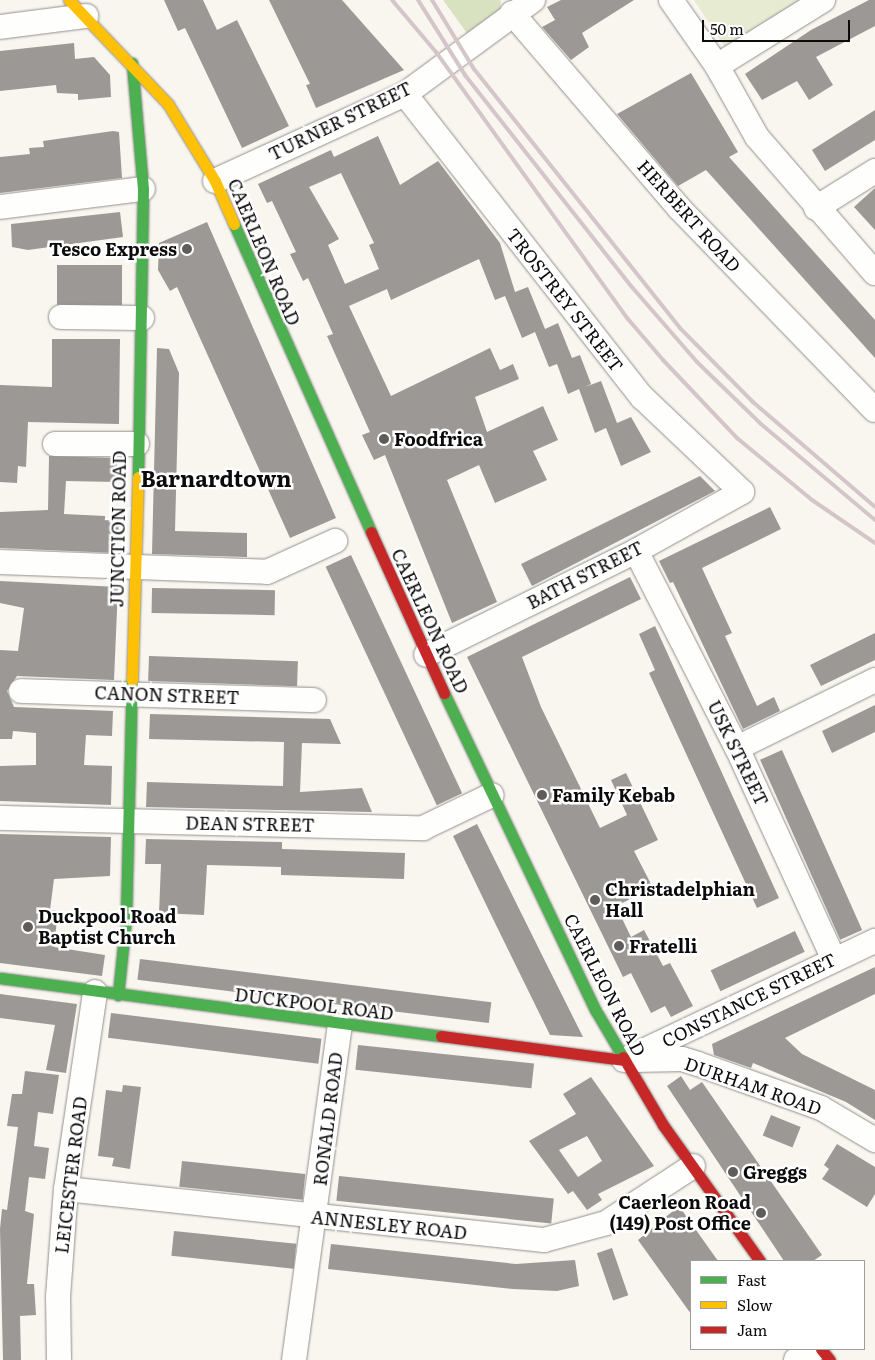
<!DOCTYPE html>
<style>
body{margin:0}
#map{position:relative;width:875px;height:1360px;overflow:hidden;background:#f9f5ef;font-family:Literata,serif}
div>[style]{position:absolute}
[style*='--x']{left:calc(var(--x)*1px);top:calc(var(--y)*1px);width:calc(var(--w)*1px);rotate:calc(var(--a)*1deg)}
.green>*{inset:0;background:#e7ebd1}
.forest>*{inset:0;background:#d9e2c0}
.building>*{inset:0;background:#9c9895;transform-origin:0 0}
.roads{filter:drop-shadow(0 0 1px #92908e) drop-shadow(0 0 1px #92908e)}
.street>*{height:24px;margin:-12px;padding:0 12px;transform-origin:12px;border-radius:12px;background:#fefefd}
.fast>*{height:11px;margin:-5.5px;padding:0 5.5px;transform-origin:5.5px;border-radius:5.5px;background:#4caf50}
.slow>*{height:11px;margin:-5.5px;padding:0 5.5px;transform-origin:5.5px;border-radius:5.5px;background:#ffc107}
.jam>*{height:11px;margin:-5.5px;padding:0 5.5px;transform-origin:5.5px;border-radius:5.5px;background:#c62828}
.rail>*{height:4px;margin:-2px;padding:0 2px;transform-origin:2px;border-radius:2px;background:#d4c5c8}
.dots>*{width:14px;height:14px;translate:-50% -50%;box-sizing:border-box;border:2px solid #fff;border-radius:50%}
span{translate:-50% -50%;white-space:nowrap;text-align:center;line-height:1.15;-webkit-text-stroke:5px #fff;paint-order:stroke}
.street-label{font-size:18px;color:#0b0b0b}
.poi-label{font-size:18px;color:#0b0b0b;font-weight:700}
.right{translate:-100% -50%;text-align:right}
.left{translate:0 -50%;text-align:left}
.district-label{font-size:22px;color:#0b0b0b;font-weight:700}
.legend{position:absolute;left:690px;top:1260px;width:175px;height:90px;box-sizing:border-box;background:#fff;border:1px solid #9d9d9d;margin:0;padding:6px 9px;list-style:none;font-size:15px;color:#0b0b0b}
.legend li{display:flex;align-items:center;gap:10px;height:25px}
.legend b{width:25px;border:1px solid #9d9d9d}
.scale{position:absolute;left:702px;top:20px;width:148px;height:22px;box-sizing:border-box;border:2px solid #0b0b0b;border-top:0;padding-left:6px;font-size:15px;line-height:18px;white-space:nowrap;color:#0b0b0b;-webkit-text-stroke:4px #fff;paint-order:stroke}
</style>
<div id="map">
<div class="green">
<div style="clip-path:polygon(694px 0,801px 0,725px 47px)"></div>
</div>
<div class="forest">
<div style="clip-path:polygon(443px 0,500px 0,501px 1px,500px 9px,469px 36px)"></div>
</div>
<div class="building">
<div style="clip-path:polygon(164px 0,203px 0,217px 30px,237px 20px,289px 126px,242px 148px,185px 28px,178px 31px)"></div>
<div style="clip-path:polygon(269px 0,342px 0,404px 70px,316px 108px,306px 85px,310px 84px)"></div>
<div style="clip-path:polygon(561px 0,634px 0,582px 33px,589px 47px,571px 60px,542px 27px,555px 20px,547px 7px)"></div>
<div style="clip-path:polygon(869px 0,875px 0,875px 26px,816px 57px,833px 85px,809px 100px,797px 81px,762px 100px,745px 74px,811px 30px)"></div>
<div style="clip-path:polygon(74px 43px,75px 59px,94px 57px,110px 75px,111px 97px,78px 100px,78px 94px,57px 93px,56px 85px,0 91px,0 51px)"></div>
<div style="clip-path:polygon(691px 73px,738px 152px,729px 157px,875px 320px,875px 358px,706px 170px,678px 186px,617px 114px)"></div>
<div style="clip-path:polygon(875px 110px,875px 140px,825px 171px,812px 150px)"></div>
<div style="clip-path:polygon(113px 131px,119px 132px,122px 178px,0 193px,0 157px,30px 154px,29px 148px,44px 147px,43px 141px)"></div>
<div style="clip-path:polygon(evenodd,378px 136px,400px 185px,438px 161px,500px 243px,515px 292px,528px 287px,545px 329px,558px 323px,572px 358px,580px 355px,591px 384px,585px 387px,601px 381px,617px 423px,631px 417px,651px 452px,621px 466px,606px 428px,595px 433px,579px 389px,568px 394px,557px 364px,549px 367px,535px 332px,522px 338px,505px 296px,495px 300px,479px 259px,391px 300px,387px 289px,349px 306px,391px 396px,490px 348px,500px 370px,513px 364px,519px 379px,475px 397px,487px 432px,543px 406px,558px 440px,533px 451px,547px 480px,495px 503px,479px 465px,447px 480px,497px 602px,452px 623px,385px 455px,374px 460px,362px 435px,370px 432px,327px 336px,333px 334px,308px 278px,303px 281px,290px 254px,296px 252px,272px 201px,267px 203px,258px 184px,331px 150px,334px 157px,378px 136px,341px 173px,374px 243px,369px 245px,379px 269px,345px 284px,328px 245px,339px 239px,309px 187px,341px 173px)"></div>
<div style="clip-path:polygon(875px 188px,875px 230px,854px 207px)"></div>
<div style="clip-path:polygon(120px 212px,123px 237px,28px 250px,12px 247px,11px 224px)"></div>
<div style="clip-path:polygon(207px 222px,336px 518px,290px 538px,177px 287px,170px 291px,158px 270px,159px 243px)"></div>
<div style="left:57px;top:265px;width:65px;height:40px"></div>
<div style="clip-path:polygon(52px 339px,120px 339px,119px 424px,28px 422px,26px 467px,18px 466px,17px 483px,0 482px,0 385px,52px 387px)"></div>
<div style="clip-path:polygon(157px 348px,169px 349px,179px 373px,175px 531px,247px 533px,247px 557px,152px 554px)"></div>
<div style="clip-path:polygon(49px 456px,117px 458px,116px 482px,66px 481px,64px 514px,105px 516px,105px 520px,119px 521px,117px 553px,0 548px,0 512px,48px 510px)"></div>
<div style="clip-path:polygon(700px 476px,715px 491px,532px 586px,521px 564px)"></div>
<div style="clip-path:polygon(770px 507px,781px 529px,702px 568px,732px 633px,725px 636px,757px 706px,774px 697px,780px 711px,743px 729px,673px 582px,670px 583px,659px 561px)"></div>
<div style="left:351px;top:555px;width:263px;height:28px;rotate:65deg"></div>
<div style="clip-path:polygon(630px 577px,641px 599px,522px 657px,541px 707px,600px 828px,627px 815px,611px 780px,626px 773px,658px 840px,634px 851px,653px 888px,616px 906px,631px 937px,644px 930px,663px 966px,670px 963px,693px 1006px,671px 1017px,665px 1006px,651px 1013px,631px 973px,623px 977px,467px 657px)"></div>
<div style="clip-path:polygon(0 581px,118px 587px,114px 680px,17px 676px,7px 691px,14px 707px,113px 711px,112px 736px,86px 735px,84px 765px,112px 766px,111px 805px,0 801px,0 766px,36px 765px,36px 733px,13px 731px,12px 739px,0 739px,0 650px,18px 651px,24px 608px,0 603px)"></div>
<div style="left:152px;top:588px;width:123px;height:25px;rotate:1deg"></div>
<div style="clip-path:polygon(655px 626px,779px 898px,757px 908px,649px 673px,655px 670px,639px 634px)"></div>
<div style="clip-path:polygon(875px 633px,875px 660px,821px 686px,810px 665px)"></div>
<div style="left:149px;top:656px;width:149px;height:25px;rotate:2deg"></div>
<div style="clip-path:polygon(875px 705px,875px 732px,832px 753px,822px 731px)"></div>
<div style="clip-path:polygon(150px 714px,330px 719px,341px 744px,302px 743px,300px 792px,362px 788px,372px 812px,146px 807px,147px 782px,283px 786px,284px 742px,149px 739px)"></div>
<div style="left:782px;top:750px;width:197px;height:24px;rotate:66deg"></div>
<div style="clip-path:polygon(477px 824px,541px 953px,583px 1037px,550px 1035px,495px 923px,453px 836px)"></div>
<div style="clip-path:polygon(0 834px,111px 837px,110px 876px,54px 879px,50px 910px,58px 911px,54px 947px,105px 955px,102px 976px,0 963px)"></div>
<div style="clip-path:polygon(146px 839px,282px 842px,282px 849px,405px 853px,404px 879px,281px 875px,281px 867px,207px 865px,204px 915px,159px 913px,161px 864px,145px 864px)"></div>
<div style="left:795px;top:931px;width:23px;height:93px;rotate:65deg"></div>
<div style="left:140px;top:959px;width:354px;height:21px;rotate:7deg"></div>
<div style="clip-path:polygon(875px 967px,875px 994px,785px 1038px,802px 1054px,875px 1090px,875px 1120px,846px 1102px,753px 1063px,751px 1068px,714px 1055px,712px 1044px)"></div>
<div style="clip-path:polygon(0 994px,77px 1004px,66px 1073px,46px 1070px,55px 1025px,0 1018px)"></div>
<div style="left:111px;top:1013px;width:212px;height:25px;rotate:7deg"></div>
<div style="left:358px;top:1045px;width:177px;height:25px;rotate:6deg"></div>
<div style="clip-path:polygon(25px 1071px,59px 1075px,53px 1114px,38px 1112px,34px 1146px,49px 1148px,45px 1179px,29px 1177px,25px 1211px,34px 1214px,27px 1284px,34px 1284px,36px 1315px,20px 1316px,21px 1360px,3px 1360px,0 1229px,2px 1209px,7px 1210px,18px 1127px,7px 1126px,12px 1094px,22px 1094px)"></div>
<div style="clip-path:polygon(681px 1076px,690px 1090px,702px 1082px,822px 1255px,813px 1261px,784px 1261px,667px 1086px)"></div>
<div style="clip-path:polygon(evenodd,591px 1077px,654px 1166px,598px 1194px,602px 1200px,587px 1210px,573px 1191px,568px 1194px,529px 1141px,576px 1114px,563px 1094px,591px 1077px,587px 1136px,602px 1161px,578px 1177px,559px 1150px,587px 1136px)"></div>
<div style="clip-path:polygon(123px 1085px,141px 1087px,130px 1169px,112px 1166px,114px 1158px,98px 1156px,106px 1090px,122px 1092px)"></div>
<div style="left:771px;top:1115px;width:32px;height:22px;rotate:22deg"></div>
<div style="clip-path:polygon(837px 1144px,875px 1167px,875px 1194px,867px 1207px,822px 1179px,829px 1169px,824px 1165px)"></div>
<div style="left:182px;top:1161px;width:124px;height:26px;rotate:6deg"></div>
<div style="left:339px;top:1176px;width:216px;height:25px;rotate:6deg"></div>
<div style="clip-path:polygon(679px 1206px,718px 1261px,691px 1261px,691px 1314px,638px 1240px)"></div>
<div style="left:174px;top:1231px;width:123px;height:25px;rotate:6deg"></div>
<div style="clip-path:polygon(331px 1244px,516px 1264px,575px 1260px,579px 1286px,557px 1291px,513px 1289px,328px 1269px)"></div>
<div style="left:612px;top:1248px;width:50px;height:16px;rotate:71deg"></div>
</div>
<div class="roads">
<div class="street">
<div style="--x:671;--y:0;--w:80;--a:55.1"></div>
<div style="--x:717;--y:66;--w:81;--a:60.6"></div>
<div style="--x:757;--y:137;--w:180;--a:49.1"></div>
<div style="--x:512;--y:13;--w:257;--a:49.4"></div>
<div style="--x:679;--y:208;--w:281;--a:45.9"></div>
<div style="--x:0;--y:27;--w:87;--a:-7.3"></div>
<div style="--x:717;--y:66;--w:125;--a:-31.9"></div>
<div style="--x:405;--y:94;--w:385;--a:52"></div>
<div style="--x:642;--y:397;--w:138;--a:43.5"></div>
<div style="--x:742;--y:492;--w:121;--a:150.9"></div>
<div style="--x:636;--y:551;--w:234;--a:153.7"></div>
<div style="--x:215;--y:181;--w:209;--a:-24.6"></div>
<div style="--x:405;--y:94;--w:159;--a:-36.3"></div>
<div style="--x:0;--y:207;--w:144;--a:-7.2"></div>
<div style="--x:816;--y:208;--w:70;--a:-32.1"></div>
<div style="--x:61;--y:317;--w:81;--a:0.7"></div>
<div style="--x:55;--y:444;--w:82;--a:0"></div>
<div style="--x:636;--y:551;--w:221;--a:62.9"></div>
<div style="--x:737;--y:748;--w:233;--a:65.4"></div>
<div style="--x:0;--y:562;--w:267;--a:2.1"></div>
<div style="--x:267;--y:572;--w:75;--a:-24.5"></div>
<div style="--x:21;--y:691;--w:293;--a:1.8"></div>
<div style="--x:737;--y:748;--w:154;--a:-26.2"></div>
<div style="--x:0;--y:818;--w:423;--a:1.4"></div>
<div style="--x:423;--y:828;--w:76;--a:-25.6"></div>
<div style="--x:624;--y:1060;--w:278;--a:-25.4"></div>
<div style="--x:634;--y:1060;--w:48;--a:-1.2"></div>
<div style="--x:682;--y:1059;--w:17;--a:17"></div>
<div style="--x:698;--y:1064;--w:131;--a:19.7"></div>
<div style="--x:821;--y:1108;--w:63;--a:30.7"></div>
<div style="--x:66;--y:1189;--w:481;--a:6.1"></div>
<div style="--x:544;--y:1240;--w:64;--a:-15.3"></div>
<div style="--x:606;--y:1223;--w:104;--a:-33.2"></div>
<div style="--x:59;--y:1360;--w:63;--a:-90.9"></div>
<div style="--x:58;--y:1297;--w:108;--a:-85.8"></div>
<div style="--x:66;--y:1189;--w:199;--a:-81.6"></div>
<div style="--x:294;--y:1360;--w:337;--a:-82.2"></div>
<div style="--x:796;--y:1360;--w:22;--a:-30"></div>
</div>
<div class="fast">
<div style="--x:132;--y:63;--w:126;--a:85"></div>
<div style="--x:143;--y:189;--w:288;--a:91"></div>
<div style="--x:234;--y:224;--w:337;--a:66"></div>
<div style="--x:444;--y:693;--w:352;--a:64.5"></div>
<div style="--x:596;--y:1011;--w:53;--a:59.6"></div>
<div style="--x:0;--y:978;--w:445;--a:7.5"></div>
<div style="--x:118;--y:995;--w:77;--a:-84.1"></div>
<div style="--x:126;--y:918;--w:238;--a:-88.6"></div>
</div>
<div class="slow">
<div style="--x:69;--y:0;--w:144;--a:46.4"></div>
<div style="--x:168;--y:104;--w:90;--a:58.6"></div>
<div style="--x:215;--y:181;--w:47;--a:66.2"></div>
<div style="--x:132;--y:680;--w:203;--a:-88.3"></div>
</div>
<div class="jam">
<div style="--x:371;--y:532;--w:177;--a:65.6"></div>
<div style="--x:441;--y:1036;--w:185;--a:7.5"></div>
<div style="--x:623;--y:1057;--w:79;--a:59.5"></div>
<div style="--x:663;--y:1125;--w:167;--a:54.5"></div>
<div style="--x:821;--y:1349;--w:14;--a:51"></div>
</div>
</div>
<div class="rail">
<div style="--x:392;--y:0;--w:68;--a:49.8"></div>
<div style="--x:436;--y:52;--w:329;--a:54.3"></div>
<div style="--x:628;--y:319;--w:54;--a:49.5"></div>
<div style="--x:663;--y:360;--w:108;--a:46.5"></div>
<div style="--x:737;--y:438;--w:97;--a:39.6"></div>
<div style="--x:812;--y:500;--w:76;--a:34.3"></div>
<div style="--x:418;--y:0;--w:89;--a:57.9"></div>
<div style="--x:465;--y:75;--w:268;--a:51.8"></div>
<div style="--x:631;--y:286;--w:101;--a:49"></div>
<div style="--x:697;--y:362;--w:89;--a:44.1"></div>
<div style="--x:761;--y:424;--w:149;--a:40.1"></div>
<div style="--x:432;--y:0;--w:81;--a:58.7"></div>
<div style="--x:474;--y:69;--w:331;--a:51.5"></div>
<div style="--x:680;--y:328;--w:104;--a:45.4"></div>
<div style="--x:753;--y:402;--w:161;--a:40.7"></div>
</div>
<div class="dots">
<div style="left:187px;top:249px;background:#5e5d5b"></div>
<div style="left:384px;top:439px;background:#5e5d5b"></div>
<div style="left:542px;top:795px;background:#5e5d5b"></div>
<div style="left:595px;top:900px;background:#5e5d5b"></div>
<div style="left:28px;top:927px;background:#5e5d5b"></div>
<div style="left:619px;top:946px;background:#5e5d5b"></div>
<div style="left:733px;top:1172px;background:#5e5d5b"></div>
<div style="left:761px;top:1213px;background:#5e5d5b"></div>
</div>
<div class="street-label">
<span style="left:340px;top:121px;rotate:-26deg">TURNER STREET</span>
<span style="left:689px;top:216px;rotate:48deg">HERBERT ROAD</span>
<span style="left:264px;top:252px;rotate:67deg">CAERLEON ROAD</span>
<span style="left:565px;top:300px;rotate:52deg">TROSTREY STREET</span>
<span style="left:118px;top:529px;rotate:-89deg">JUNCTION ROAD</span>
<span style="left:585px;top:575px;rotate:-27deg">BATH STREET</span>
<span style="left:430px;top:621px;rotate:65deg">CAERLEON ROAD</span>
<span style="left:167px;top:695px;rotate:2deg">CANON STREET</span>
<span style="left:738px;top:753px;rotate:64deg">USK STREET</span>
<span style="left:250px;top:824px;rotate:1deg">DEAN STREET</span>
<span style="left:605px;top:985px;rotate:63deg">CAERLEON ROAD</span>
<span style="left:749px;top:1000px;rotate:-26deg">CONSTANCE STREET</span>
<span style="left:314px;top:1004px;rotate:7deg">DUCKPOOL ROAD</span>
<span style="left:753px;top:1086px;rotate:19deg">DURHAM ROAD</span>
<span style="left:328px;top:1119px;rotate:-83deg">RONALD ROAD</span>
<span style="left:71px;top:1175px;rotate:-83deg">LEICESTER ROAD</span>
<span style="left:389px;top:1225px;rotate:6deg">ANNESLEY ROAD</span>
</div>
<div class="poi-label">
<span class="right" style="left:177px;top:249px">Tesco Express</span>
<span class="left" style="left:394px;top:439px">Foodfrica</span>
<span class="left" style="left:552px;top:795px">Family Kebab</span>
<span class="left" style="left:605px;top:900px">Christadelphian<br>Hall</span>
<span class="left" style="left:38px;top:927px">Duckpool Road<br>Baptist Church</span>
<span class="left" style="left:629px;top:946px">Fratelli</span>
<span class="left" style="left:743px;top:1172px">Greggs</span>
<span class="right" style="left:751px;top:1213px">Caerleon Road<br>(149) Post Office</span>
</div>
<div class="district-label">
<span style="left:216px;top:478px">Barnardtown</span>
</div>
<ul class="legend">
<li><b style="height:6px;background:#4caf50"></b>Fast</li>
<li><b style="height:6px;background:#ffc107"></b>Slow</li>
<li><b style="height:6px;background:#c62828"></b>Jam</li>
</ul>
<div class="scale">50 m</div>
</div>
